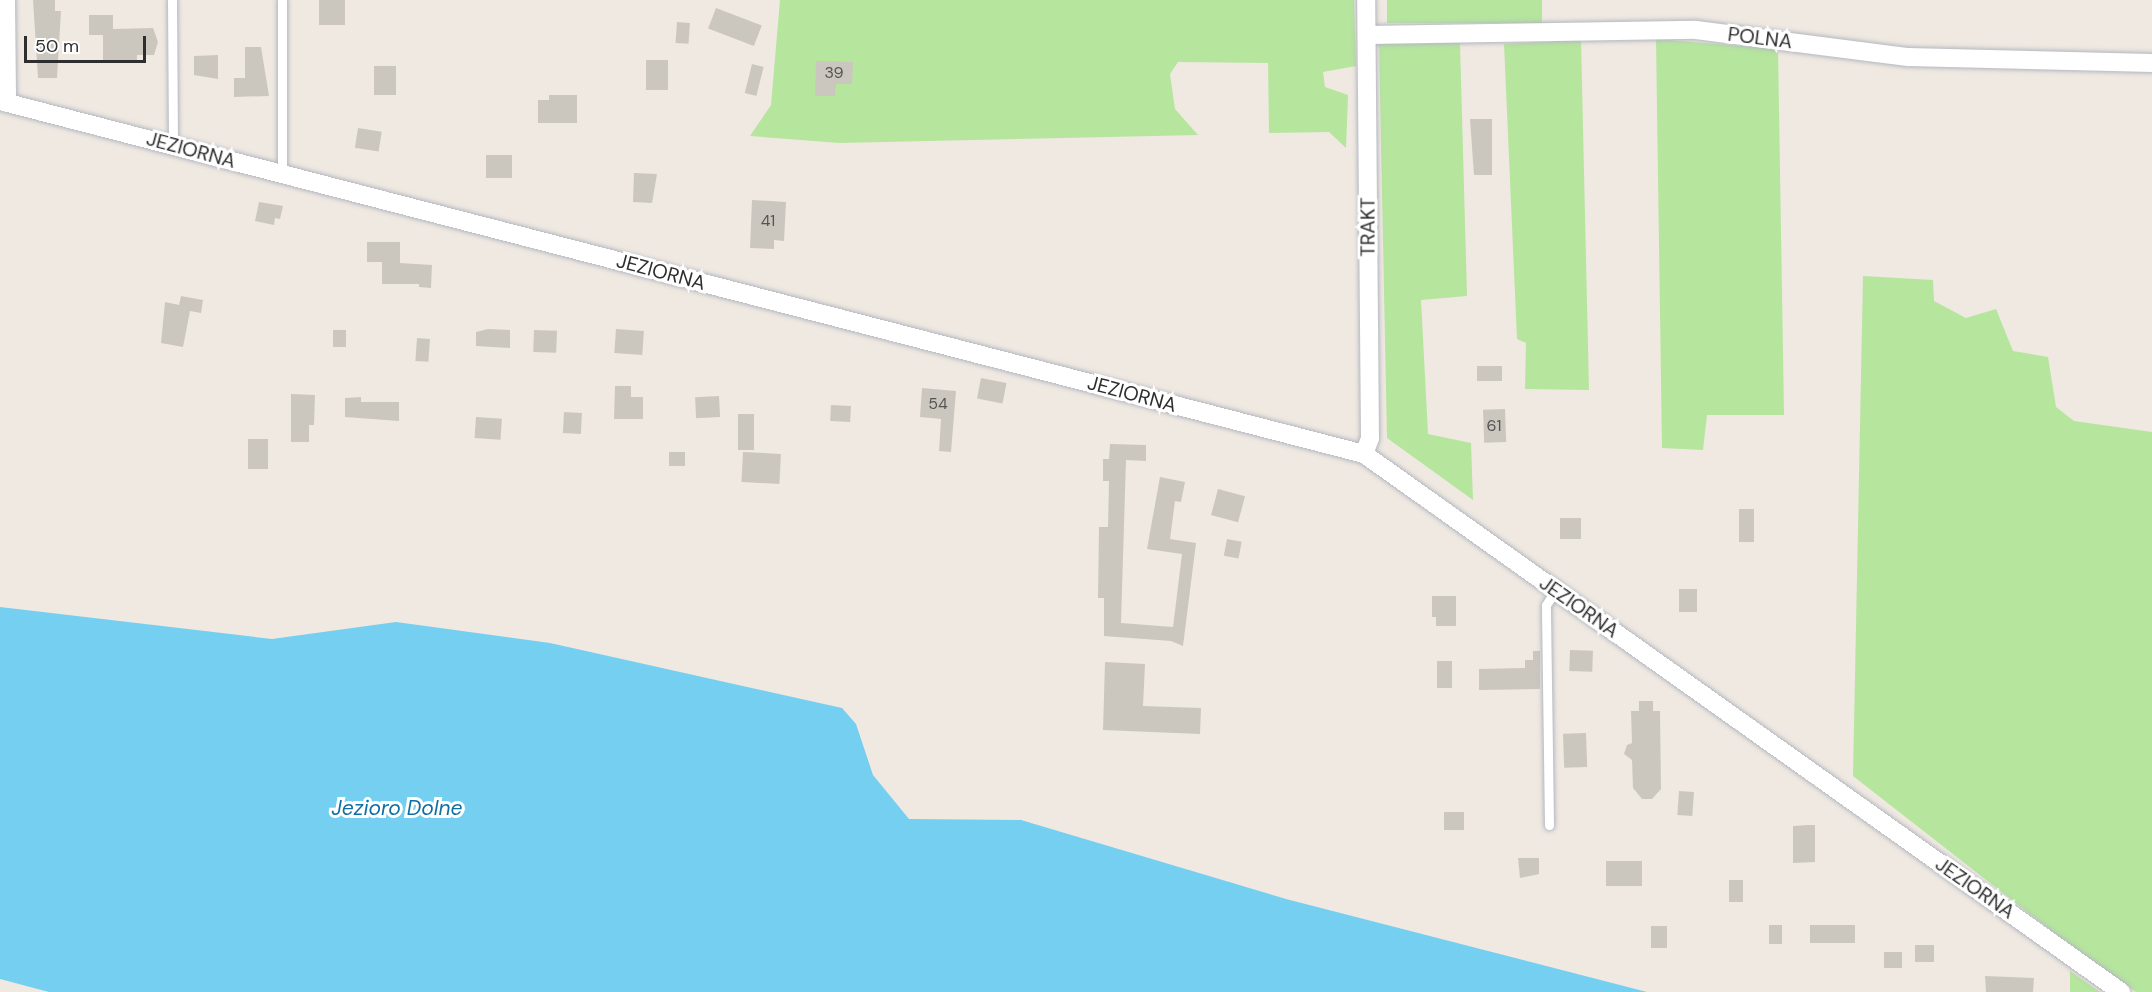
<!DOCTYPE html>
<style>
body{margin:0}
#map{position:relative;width:2152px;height:992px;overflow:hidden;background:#efe9e1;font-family:"DM Sans",sans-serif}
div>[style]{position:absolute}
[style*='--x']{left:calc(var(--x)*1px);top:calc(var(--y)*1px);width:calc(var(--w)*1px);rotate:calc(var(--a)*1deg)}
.green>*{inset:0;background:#b6e59e;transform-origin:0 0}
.water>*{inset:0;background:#75cff0}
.building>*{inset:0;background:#cbc7bf;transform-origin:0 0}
.roads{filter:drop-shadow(0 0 2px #b4b7c1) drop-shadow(0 0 2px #b4b7c1)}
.service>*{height:9px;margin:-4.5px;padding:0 4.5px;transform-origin:4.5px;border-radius:4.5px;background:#fff}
.minor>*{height:18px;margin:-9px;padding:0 9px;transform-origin:9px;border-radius:9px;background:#fff}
span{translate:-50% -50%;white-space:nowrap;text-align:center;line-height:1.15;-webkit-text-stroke:6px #fff;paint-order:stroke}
.number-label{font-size:16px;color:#555452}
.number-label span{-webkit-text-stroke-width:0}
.street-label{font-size:20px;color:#2e2e2e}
.water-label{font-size:21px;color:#0d6fa3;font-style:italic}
.scale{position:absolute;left:24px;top:36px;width:122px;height:27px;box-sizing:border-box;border:3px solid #2e2e2e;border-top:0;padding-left:8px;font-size:18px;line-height:21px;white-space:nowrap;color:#2e2e2e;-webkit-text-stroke:4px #fff;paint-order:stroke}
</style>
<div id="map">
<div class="green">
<div style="clip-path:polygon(780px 0,1354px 0,1356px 66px,1323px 72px,1325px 87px,1348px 95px,1346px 148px,1329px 132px,1269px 133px,1268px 63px,1178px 62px,1170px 74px,1175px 109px,1198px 135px,839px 143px,750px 136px,771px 105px)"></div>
<div style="left:1387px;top:0;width:155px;height:23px"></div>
<div style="clip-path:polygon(1656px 39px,1778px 49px,1784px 415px,1707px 415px,1703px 450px,1662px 448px)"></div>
<div style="clip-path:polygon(1581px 40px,1589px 390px,1525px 389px,1526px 343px,1517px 339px,1504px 44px)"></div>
<div style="clip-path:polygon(1460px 43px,1467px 296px,1421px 300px,1428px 434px,1471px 443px,1473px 500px,1387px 438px,1379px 44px)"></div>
<div style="clip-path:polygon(1863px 276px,1933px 280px,1934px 301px,1966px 318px,1996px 309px,2013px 351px,2048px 357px,2056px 407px,2074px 421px,2152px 432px,2152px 992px,2136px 992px,2071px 946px,1853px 776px)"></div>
<div style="clip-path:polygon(2070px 971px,2100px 992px,2070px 992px)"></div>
</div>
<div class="water">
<div style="clip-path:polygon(0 607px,272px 639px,396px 622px,550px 643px,842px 708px,856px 724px,873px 775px,909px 819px,1021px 820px,1286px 899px,1647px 992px,49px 992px,0 979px)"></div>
</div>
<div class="building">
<div style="clip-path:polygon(33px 0,55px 0,55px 11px,61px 11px,57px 78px,38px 78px)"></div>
<div style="left:319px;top:0;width:26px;height:25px"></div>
<div style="left:716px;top:8px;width:49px;height:22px;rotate:21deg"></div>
<div style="clip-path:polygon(89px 15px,113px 15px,113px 29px,153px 28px,158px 42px,154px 55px,137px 55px,137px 62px,103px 62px,103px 35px,89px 35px)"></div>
<div style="left:677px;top:22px;width:13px;height:21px;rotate:4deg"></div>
<div style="clip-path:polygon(245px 47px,261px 47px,269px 96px,234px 97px,234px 78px,245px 78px)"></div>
<div style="clip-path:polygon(218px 55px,218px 79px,194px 75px,194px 56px)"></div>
<div style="left:646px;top:60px;width:22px;height:30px"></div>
<div style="clip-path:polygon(816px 61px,853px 62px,852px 84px,836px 84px,835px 96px,815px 96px)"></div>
<div style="left:752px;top:64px;width:12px;height:30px;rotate:14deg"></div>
<div style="left:374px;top:66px;width:22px;height:29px"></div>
<div style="clip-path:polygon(549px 95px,577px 95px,577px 123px,538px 123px,538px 100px,549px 100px)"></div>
<div style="clip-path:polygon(1470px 119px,1492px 119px,1492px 175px,1474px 175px)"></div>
<div style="left:358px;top:128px;width:24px;height:20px;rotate:9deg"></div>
<div style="left:486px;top:155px;width:26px;height:23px"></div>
<div style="clip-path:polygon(634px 173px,657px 174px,652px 203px,633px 202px)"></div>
<div style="clip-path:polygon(752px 200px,786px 202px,784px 241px,774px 240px,774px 249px,750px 248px)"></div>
<div style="clip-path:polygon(259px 202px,283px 206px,280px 219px,275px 218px,274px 225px,255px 221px)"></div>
<div style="clip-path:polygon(367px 242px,400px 242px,400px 263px,432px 265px,431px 288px,419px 287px,419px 284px,382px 284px,382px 262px,367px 262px)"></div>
<div style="clip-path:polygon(181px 296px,203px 300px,201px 313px,190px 311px,183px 347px,161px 343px,165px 302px,179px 305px)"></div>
<div style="clip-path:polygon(488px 329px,510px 330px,510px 348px,476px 346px,476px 332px)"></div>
<div style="left:616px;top:329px;width:28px;height:24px;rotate:4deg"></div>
<div style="left:333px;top:330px;width:13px;height:17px"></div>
<div style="left:534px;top:330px;width:23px;height:22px;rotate:2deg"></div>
<div style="left:417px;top:338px;width:13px;height:23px;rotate:4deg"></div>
<div style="left:1502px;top:366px;width:15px;height:25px;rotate:90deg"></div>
<div style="left:981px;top:378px;width:26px;height:21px;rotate:11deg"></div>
<div style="clip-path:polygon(615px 386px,631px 386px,631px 397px,643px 397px,643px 419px,614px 419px)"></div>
<div style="clip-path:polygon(922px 388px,956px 391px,951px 452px,939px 451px,941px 419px,920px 417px)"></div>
<div style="clip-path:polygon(291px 394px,315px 395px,314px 425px,309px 425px,309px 442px,291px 442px)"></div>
<div style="left:719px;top:396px;width:21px;height:24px;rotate:87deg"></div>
<div style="clip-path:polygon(361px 397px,361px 402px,399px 402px,399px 421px,345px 417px,345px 398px)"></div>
<div style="left:831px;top:405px;width:20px;height:16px;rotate:3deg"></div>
<div style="left:1505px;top:409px;width:33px;height:22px;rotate:88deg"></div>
<div style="left:564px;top:412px;width:18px;height:21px;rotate:3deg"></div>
<div style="left:738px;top:414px;width:16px;height:36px"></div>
<div style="left:476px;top:417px;width:26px;height:21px;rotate:4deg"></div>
<div style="left:248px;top:439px;width:20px;height:30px"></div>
<div style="clip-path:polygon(1110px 444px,1146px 445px,1146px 461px,1126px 460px,1121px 623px,1173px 627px,1182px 554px,1147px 549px,1160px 477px,1185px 482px,1181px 502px,1175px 501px,1170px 539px,1196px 543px,1183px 646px,1171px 641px,1104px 636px,1104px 598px,1098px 598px,1099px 527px,1108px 527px,1109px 481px,1103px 481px,1103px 459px,1109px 459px)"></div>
<div style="left:669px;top:452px;width:16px;height:14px"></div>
<div style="left:743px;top:452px;width:38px;height:30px;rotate:3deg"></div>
<div style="left:1218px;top:489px;width:28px;height:27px;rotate:15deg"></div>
<div style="left:1739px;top:509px;width:15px;height:33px"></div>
<div style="left:1560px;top:518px;width:21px;height:21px"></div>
<div style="left:1227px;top:539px;width:15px;height:17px;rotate:11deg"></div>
<div style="left:1697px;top:589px;width:23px;height:18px;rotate:90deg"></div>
<div style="clip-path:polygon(1432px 596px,1456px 596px,1456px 626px,1436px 626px,1436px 617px,1432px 617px)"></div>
<div style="left:1570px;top:650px;width:23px;height:21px;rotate:2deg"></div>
<div style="clip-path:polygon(1533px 651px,1540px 651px,1540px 689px,1479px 690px,1479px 669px,1525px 668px,1525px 660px,1533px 660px)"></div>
<div style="left:1437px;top:661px;width:15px;height:27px"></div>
<div style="clip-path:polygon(1105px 662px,1145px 664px,1143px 706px,1201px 708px,1200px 734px,1103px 730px)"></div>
<div style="clip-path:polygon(1639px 701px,1653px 701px,1653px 711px,1660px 711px,1661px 789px,1652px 799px,1642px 799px,1633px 788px,1632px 760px,1624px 754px,1627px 745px,1632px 743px,1631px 711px,1639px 711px)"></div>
<div style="left:1586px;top:733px;width:34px;height:23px;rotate:88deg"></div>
<div style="left:1679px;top:791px;width:15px;height:24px;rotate:4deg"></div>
<div style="left:1444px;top:812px;width:20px;height:18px"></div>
<div style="clip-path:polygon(1808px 825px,1815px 825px,1815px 862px,1793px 863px,1793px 826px)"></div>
<div style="clip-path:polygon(1518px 858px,1539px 858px,1539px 874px,1520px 878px)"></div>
<div style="left:1606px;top:861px;width:36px;height:25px"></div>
<div style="left:1729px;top:880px;width:14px;height:22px"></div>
<div style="left:1769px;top:925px;width:13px;height:19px"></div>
<div style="left:1810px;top:925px;width:45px;height:18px"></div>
<div style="left:1651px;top:926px;width:16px;height:22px"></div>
<div style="left:1915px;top:945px;width:19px;height:17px"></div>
<div style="left:1902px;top:952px;width:16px;height:18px;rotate:90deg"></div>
<div style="clip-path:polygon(1985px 976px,2034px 978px,2033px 992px,1986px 992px)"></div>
</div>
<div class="roads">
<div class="service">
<div style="--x:172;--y:0;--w:145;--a:89.6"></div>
<div style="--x:282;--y:0;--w:173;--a:90"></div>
<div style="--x:1549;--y:825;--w:220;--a:-90.8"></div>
<div style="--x:1546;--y:605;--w:17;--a:-57"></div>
</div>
<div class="minor">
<div style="--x:6;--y:0;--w:103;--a:89.4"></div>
<div style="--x:1367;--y:35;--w:329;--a:-0.9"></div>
<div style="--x:1696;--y:30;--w:214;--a:7.3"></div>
<div style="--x:1908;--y:57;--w:244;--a:1.4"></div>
<div style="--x:0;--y:101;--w:1409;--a:14.51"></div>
<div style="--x:1364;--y:454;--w:929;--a:35.4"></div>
<div style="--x:1364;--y:454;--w:17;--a:-69"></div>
<div style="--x:1370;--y:438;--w:438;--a:-90.5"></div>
</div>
</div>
<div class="number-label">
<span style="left:834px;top:73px">39</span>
<span style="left:768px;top:221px">41</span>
<span style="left:938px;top:404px">54</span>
<span style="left:1494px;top:426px">61</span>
</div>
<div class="street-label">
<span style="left:1760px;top:38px;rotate:7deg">POLNA</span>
<span style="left:191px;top:150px;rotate:15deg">JEZIORNA</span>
<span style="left:1368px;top:227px;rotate:-90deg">TRAKT</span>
<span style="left:661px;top:272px;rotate:15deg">JEZIORNA</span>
<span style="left:1132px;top:394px;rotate:15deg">JEZIORNA</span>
<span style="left:1579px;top:607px;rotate:35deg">JEZIORNA</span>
<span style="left:1975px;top:888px;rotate:35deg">JEZIORNA</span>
</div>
<div class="water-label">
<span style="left:397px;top:808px">Jezioro Dolne</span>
</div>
<div class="scale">50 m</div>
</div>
